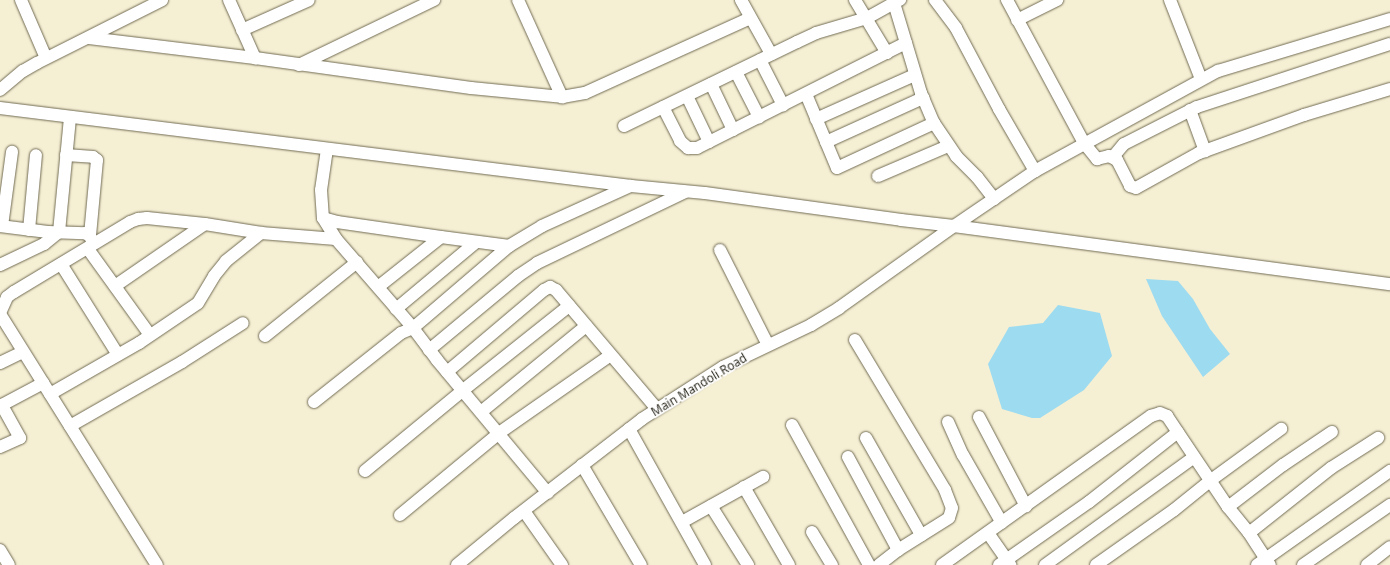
<!DOCTYPE html>
<style>
body{margin:0}
#map{position:relative;width:1390px;height:565px;overflow:hidden;background:#f5efd4;font-family:"Noto Sans",sans-serif}
div>[style]{position:absolute}
[style*='--x']{left:calc(var(--x)*1px);top:calc(var(--y)*1px);width:calc(var(--w)*1px);rotate:calc(var(--a)*1deg)}
.water>*{inset:0;background:#9cdbf0}
.roads{filter:drop-shadow(0 0 1px #716b53) drop-shadow(0 0 1px #716b53)}
.minor>*{height:12px;margin:-6px;padding:0 6px;transform-origin:6px;border-radius:6px;background:#fff}
span{translate:-50% -50%;white-space:nowrap;text-align:center;line-height:1.15;-webkit-text-stroke:3.5px #fff;paint-order:stroke}
.street-label{font-size:12px;color:#302e23}
</style>
<div id="map">
<div class="water">
<div style="clip-path:polygon(1146px 279px,1178px 281px,1193px 299px,1210px 329px,1230px 354px,1203px 377px,1162px 316px)"></div>
<div style="clip-path:polygon(1058px 305px,1100px 313px,1112px 356px,1084px 390px,1040px 418px,1032px 418px,1002px 409px,988px 364px,1009px 327px,1043px 323px)"></div>
</div>
<div class="roads">
<div class="minor">
<div style="--x:21;--y:0;--w:63;--a:66.7"></div>
<div style="--x:229;--y:0;--w:64;--a:65.9"></div>
<div style="--x:518;--y:0;--w:107;--a:65.6"></div>
<div style="--x:741;--y:0;--w:62;--a:60.9"></div>
<div style="--x:855;--y:0;--w:62;--a:58.9"></div>
<div style="--x:935;--y:0;--w:35;--a:53"></div>
<div style="--x:956;--y:28;--w:92;--a:62"></div>
<div style="--x:999;--y:109;--w:72;--a:59.9"></div>
<div style="--x:1007;--y:0;--w:162;--a:61.7"></div>
<div style="--x:1084;--y:143;--w:21;--a:51"></div>
<div style="--x:1097;--y:159;--w:12;--a:-14"></div>
<div style="--x:1109;--y:156;--w:9;--a:27"></div>
<div style="--x:1117;--y:160;--w:29;--a:63"></div>
<div style="--x:1130;--y:186;--w:6;--a:18"></div>
<div style="--x:1136;--y:188;--w:72;--a:-29.1"></div>
<div style="--x:1199;--y:153;--w:112;--a:-19.9"></div>
<div style="--x:1304;--y:115;--w:90;--a:-16.8"></div>
<div style="--x:1170;--y:0;--w:85;--a:68.6"></div>
<div style="--x:894;--y:3;--w:94;--a:73.3"></div>
<div style="--x:921;--y:93;--w:33;--a:67"></div>
<div style="--x:934;--y:123;--w:40;--a:56"></div>
<div style="--x:956;--y:156;--w:30;--a:45"></div>
<div style="--x:977;--y:177;--w:28;--a:52"></div>
<div style="--x:1017;--y:20;--w:45;--a:-26.6"></div>
<div style="--x:242;--y:30;--w:73;--a:-24.1"></div>
<div style="--x:89;--y:38;--w:167;--a:6.9"></div>
<div style="--x:255;--y:58;--w:218;--a:7.9"></div>
<div style="--x:471;--y:88;--w:91;--a:5.6"></div>
<div style="--x:562;--y:97;--w:23;--a:-10"></div>
<div style="--x:585;--y:93;--w:181;--a:-24.4"></div>
<div style="--x:760;--y:60;--w:51;--a:62.9"></div>
<div style="--x:299;--y:65;--w:150;--a:-25.7"></div>
<div style="--x:736;--y:72;--w:51;--a:62.9"></div>
<div style="--x:711;--y:84;--w:51;--a:64.4"></div>
<div style="--x:0;--y:90;--w:30;--a:-40"></div>
<div style="--x:23;--y:71;--w:16;--a:-30"></div>
<div style="--x:37;--y:63;--w:140;--a:-26.7"></div>
<div style="--x:806;--y:94;--w:80;--a:67.3"></div>
<div style="--x:837;--y:168;--w:107;--a:-24.9"></div>
<div style="--x:687;--y:96;--w:51;--a:64.4"></div>
<div style="--x:663;--y:107;--w:38;--a:63"></div>
<div style="--x:680;--y:141;--w:11;--a:41"></div>
<div style="--x:688;--y:148;--w:9;--a:0"></div>
<div style="--x:697;--y:148;--w:234;--a:-26.7"></div>
<div style="--x:0;--y:108;--w:636;--a:7.05"></div>
<div style="--x:631;--y:186;--w:74;--a:5.4"></div>
<div style="--x:705;--y:193;--w:198;--a:7.8"></div>
<div style="--x:901;--y:220;--w:53;--a:6.5"></div>
<div style="--x:954;--y:226;--w:440;--a:7.6"></div>
<div style="--x:1190;--y:110;--w:44;--a:69.9"></div>
<div style="--x:816;--y:119;--w:108;--a:-24"></div>
<div style="--x:624;--y:126;--w:192;--a:-25.9"></div>
<div style="--x:797;--y:42;--w:21;--a:-25"></div>
<div style="--x:816;--y:33;--w:53;--a:-16.4"></div>
<div style="--x:867;--y:18;--w:38;--a:-29"></div>
<div style="--x:826;--y:142;--w:107;--a:-24.4"></div>
<div style="--x:327;--y:149;--w:41;--a:98.3"></div>
<div style="--x:321;--y:190;--w:28;--a:86"></div>
<div style="--x:323;--y:218;--w:25;--a:58"></div>
<div style="--x:336;--y:239;--w:118;--a:49.1"></div>
<div style="--x:413;--y:328;--w:40;--a:53"></div>
<div style="--x:437;--y:360;--w:173;--a:50.2"></div>
<div style="--x:66;--y:155;--w:27;--a:4"></div>
<div style="--x:93;--y:157;--w:5;--a:37"></div>
<div style="--x:97;--y:160;--w:76;--a:95.3"></div>
<div style="--x:1113;--y:157;--w:17;--a:-50"></div>
<div style="--x:1124;--y:144;--w:82;--a:-26.9"></div>
<div style="--x:1197;--y:107;--w:203;--a:-18.1"></div>
<div style="--x:878;--y:176;--w:76;--a:-23.2"></div>
<div style="--x:323;--y:218;--w:15;--a:16"></div>
<div style="--x:337;--y:222;--w:105;--a:8.2"></div>
<div style="--x:441;--y:237;--w:69;--a:7.5"></div>
<div style="--x:0;--y:226;--w:48;--a:7.1"></div>
<div style="--x:48;--y:232;--w:37;--a:2"></div>
<div style="--x:85;--y:233;--w:6;--a:31"></div>
<div style="--x:90;--y:236;--w:8;--a:67"></div>
<div style="--x:2;--y:226;--w:75;--a:-82.3"></div>
<div style="--x:29;--y:230;--w:75;--a:-84.7"></div>
<div style="--x:88;--y:249;--w:106;--a:54.2"></div>
<div style="--x:720;--y:250;--w:106;--a:63.2"></div>
<div style="--x:61;--y:264;--w:107;--a:57.9"></div>
<div style="--x:0;--y:265;--w:49;--a:-25.5"></div>
<div style="--x:44;--y:244;--w:19;--a:-39"></div>
<div style="--x:59;--y:232;--w:115;--a:-84.5"></div>
<div style="--x:115;--y:286;--w:109;--a:-34.6"></div>
<div style="--x:378;--y:287;--w:80;--a:-38.4"></div>
<div style="--x:396;--y:309;--w:104;--a:-39.9"></div>
<div style="--x:0;--y:313;--w:17;--a:-66"></div>
<div style="--x:7;--y:297;--w:9;--a:-36"></div>
<div style="--x:14;--y:292;--w:135;--a:-31.1"></div>
<div style="--x:130;--y:222;--w:9;--a:-21"></div>
<div style="--x:138;--y:219;--w:9;--a:-6"></div>
<div style="--x:147;--y:218;--w:58;--a:5.9"></div>
<div style="--x:205;--y:224;--w:57;--a:9.1"></div>
<div style="--x:261;--y:233;--w:75;--a:4.6"></div>
<div style="--x:0;--y:314;--w:296;--a:58"></div>
<div style="--x:265;--y:336;--w:118;--a:-38.8"></div>
<div style="--x:855;--y:340;--w:175;--a:59"></div>
<div style="--x:945;--y:490;--w:19;--a:69"></div>
<div style="--x:952;--y:508;--w:10;--a:107"></div>
<div style="--x:949;--y:518;--w:60;--a:147.9"></div>
<div style="--x:898;--y:550;--w:24;--a:142"></div>
<div style="--x:429;--y:350;--w:116;--a:-39.7"></div>
<div style="--x:518;--y:276;--w:23;--a:-34"></div>
<div style="--x:537;--y:263;--w:164;--a:-25.6"></div>
<div style="--x:0;--y:363;--w:25;--a:-26"></div>
<div style="--x:447;--y:372;--w:127;--a:-40.2"></div>
<div style="--x:544;--y:290;--w:7;--a:-27"></div>
<div style="--x:550;--y:287;--w:7;--a:27"></div>
<div style="--x:556;--y:290;--w:156;--a:49.7"></div>
<div style="--x:50;--y:394;--w:103;--a:-29.8"></div>
<div style="--x:139;--y:343;--w:71;--a:-34.1"></div>
<div style="--x:198;--y:303;--w:31;--a:-59"></div>
<div style="--x:214;--y:276;--w:19;--a:-51"></div>
<div style="--x:226;--y:261;--w:45;--a:-38.7"></div>
<div style="--x:314;--y:402;--w:111;--a:-38.4"></div>
<div style="--x:401;--y:333;--w:13;--a:-23"></div>
<div style="--x:413;--y:328;--w:126;--a:-40.5"></div>
<div style="--x:509;--y:246;--w:39;--a:-31"></div>
<div style="--x:542;--y:226;--w:97;--a:-24.4"></div>
<div style="--x:0;--y:406;--w:49;--a:-28.1"></div>
<div style="--x:481;--y:412;--w:136;--a:-39.3"></div>
<div style="--x:979;--y:417;--w:101;--a:62.2"></div>
<div style="--x:948;--y:422;--w:36;--a:66"></div>
<div style="--x:963;--y:455;--w:78;--a:60.2"></div>
<div style="--x:792;--y:425;--w:160;--a:61.2"></div>
<div style="--x:70;--y:426;--w:129;--a:-29.7"></div>
<div style="--x:182;--y:362;--w:72;--a:-32.6"></div>
<div style="--x:629;--y:429;--w:156;--a:60.8"></div>
<div style="--x:866;--y:438;--w:112;--a:60.4"></div>
<div style="--x:0;--y:447;--w:22;--a:-24"></div>
<div style="--x:20;--y:438;--w:38;--a:-119"></div>
<div style="--x:848;--y:457;--w:106;--a:61.7"></div>
<div style="--x:582;--y:465;--w:116;--a:59.5"></div>
<div style="--x:365;--y:471;--w:126;--a:-39.5"></div>
<div style="--x:462;--y:391;--w:137;--a:-38.5"></div>
<div style="--x:744;--y:487;--w:90;--a:60"></div>
<div style="--x:711;--y:506;--w:70;--a:57.9"></div>
<div style="--x:1228;--y:507;--w:69;--a:-37.4"></div>
<div style="--x:1283;--y:465;--w:59;--a:-34"></div>
<div style="--x:524;--y:511;--w:66;--a:54.9"></div>
<div style="--x:400;--y:515;--w:129;--a:-39.6"></div>
<div style="--x:499;--y:433;--w:136;--a:-34.9"></div>
<div style="--x:682;--y:522;--w:93;--a:-29.1"></div>
<div style="--x:812;--y:532;--w:39;--a:59"></div>
<div style="--x:988;--y:533;--w:39;--a:55"></div>
<div style="--x:1249;--y:533;--w:105;--a:-38.4"></div>
<div style="--x:1331;--y:468;--w:56;--a:-32.6"></div>
<div style="--x:0;--y:550;--w:17;--a:59"></div>
<div style="--x:457;--y:565;--w:74;--a:-39.5"></div>
<div style="--x:514;--y:518;--w:162;--a:-37.7"></div>
<div style="--x:642;--y:419;--w:96;--a:-32.7"></div>
<div style="--x:723;--y:367;--w:98;--a:-25.5"></div>
<div style="--x:811;--y:325;--w:33;--a:-31"></div>
<div style="--x:839;--y:308;--w:141;--a:-35.5"></div>
<div style="--x:954;--y:226;--w:98;--a:-34.2"></div>
<div style="--x:1035;--y:171;--w:209;--a:-28.7"></div>
<div style="--x:1218;--y:71;--w:180;--a:-16.8"></div>
<div style="--x:942;--y:565;--w:257;--a:-35.5"></div>
<div style="--x:1151;--y:416;--w:9;--a:-18"></div>
<div style="--x:1160;--y:413;--w:8;--a:23"></div>
<div style="--x:1167;--y:416;--w:110;--a:56.2"></div>
<div style="--x:1228;--y:507;--w:33;--a:51"></div>
<div style="--x:1249;--y:533;--w:38;--a:57"></div>
<div style="--x:999;--y:565;--w:110;--a:-35"></div>
<div style="--x:1089;--y:502;--w:113;--a:-38.2"></div>
<div style="--x:1045;--y:565;--w:184;--a:-35.9"></div>
<div style="--x:1096;--y:565;--w:95;--a:-35.2"></div>
<div style="--x:1174;--y:510;--w:48;--a:-39"></div>
<div style="--x:1211;--y:480;--w:87;--a:-36.1"></div>
<div style="--x:1257;--y:565;--w:163;--a:-35.3"></div>
<div style="--x:1303;--y:565;--w:106;--a:-34.6"></div>
<div style="--x:1367;--y:565;--w:29;--a:-38"></div>
</div>
</div>
<div class="street-label">
<span style="left:699px;top:385px;rotate:-31deg">Main Mandoli Road</span>
</div>
</div>
